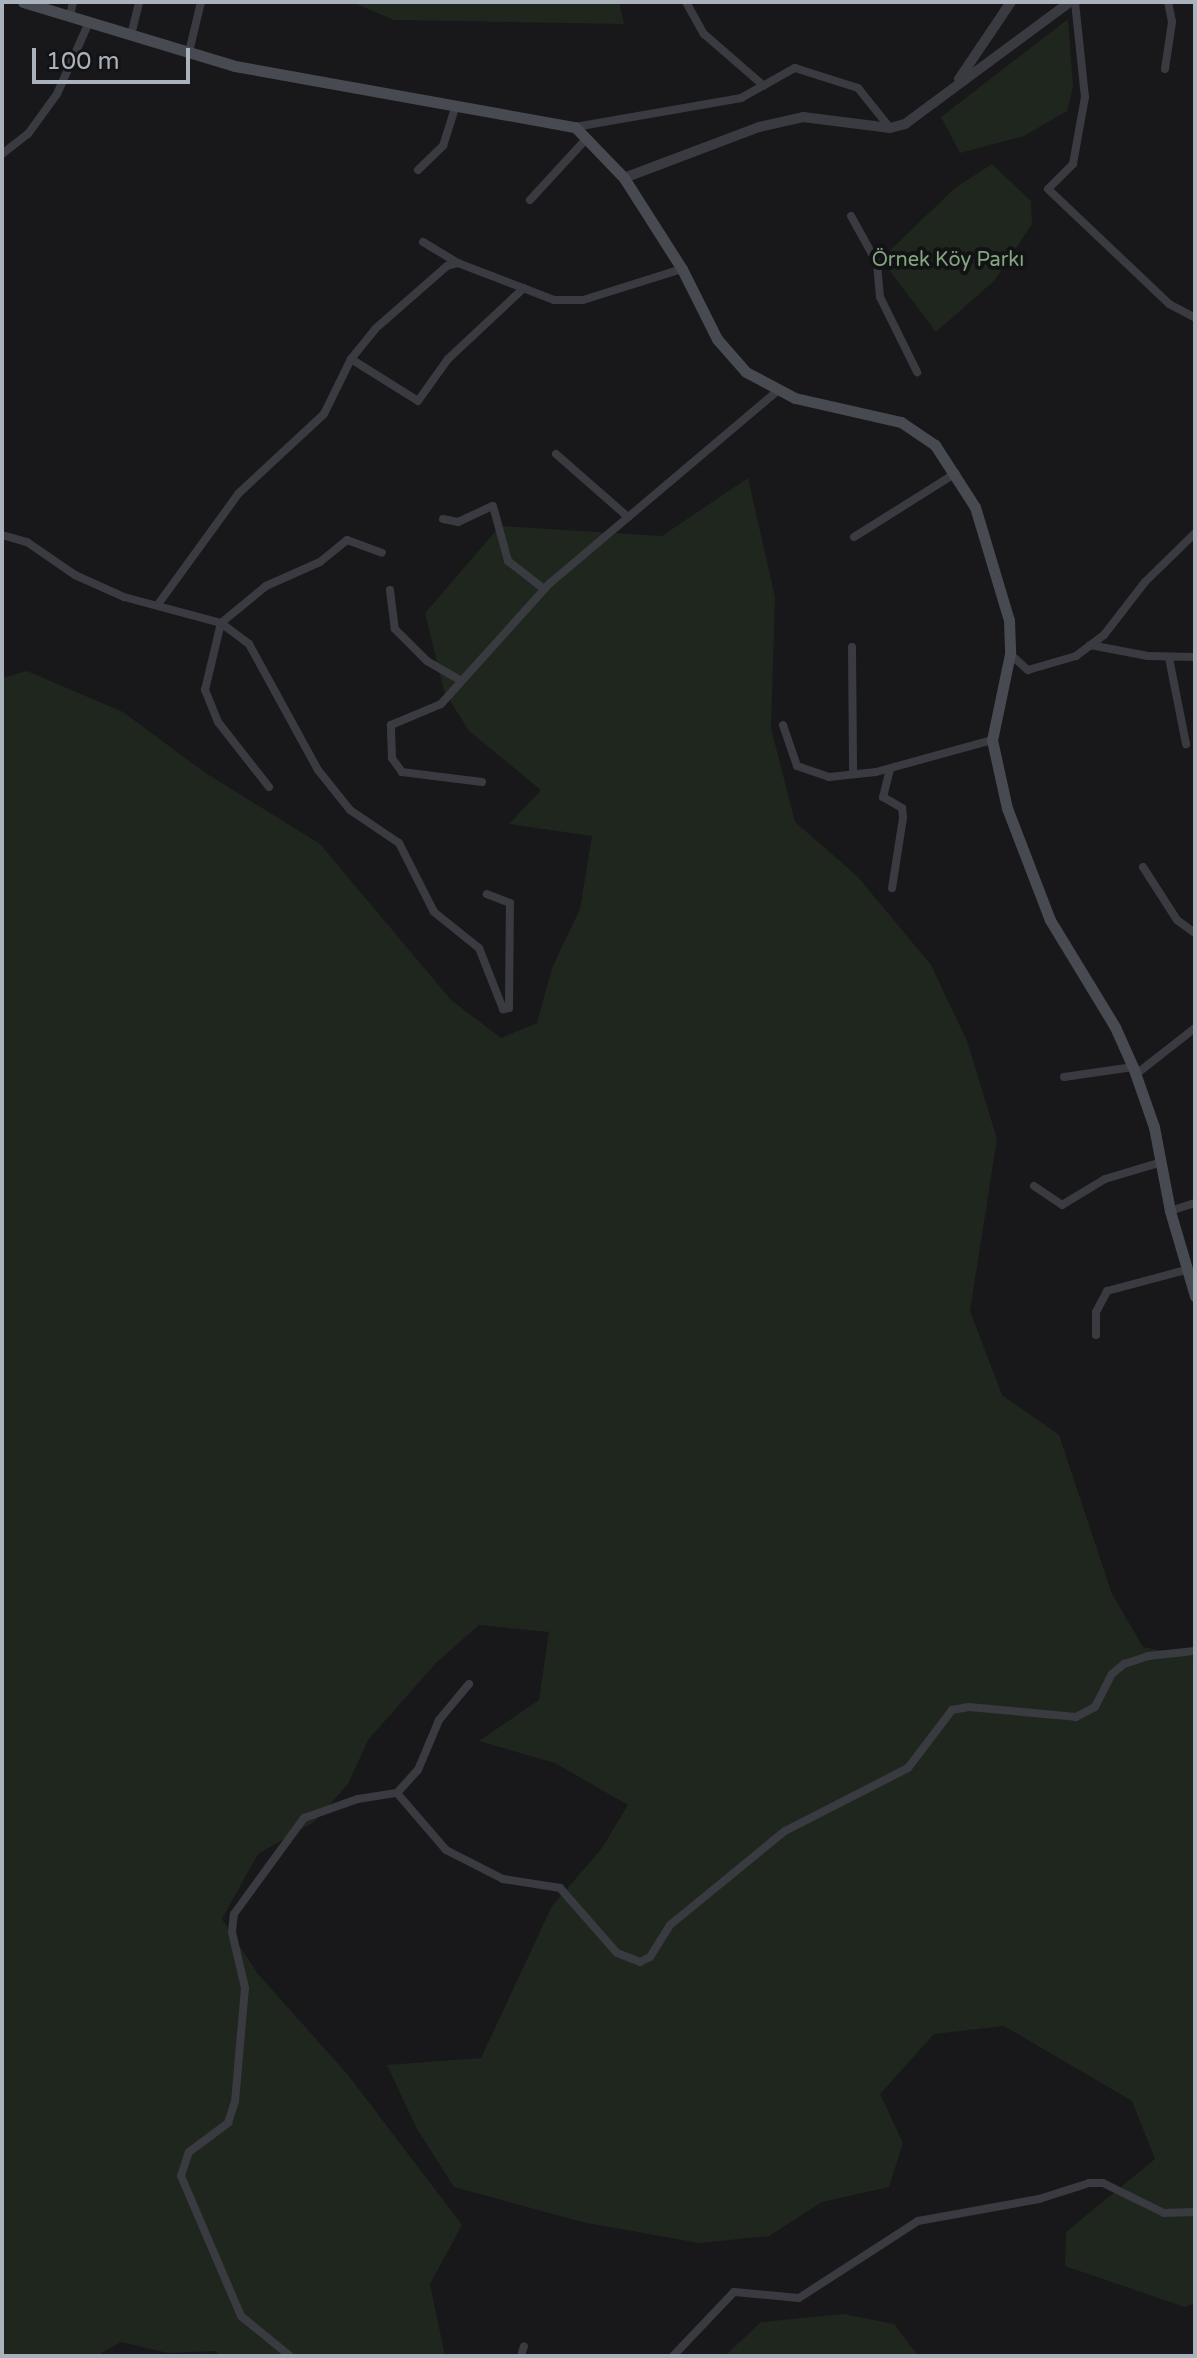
<!DOCTYPE html>
<meta charset="utf-8">
<style>
body{margin:0}
#map{position:relative;width:1197px;height:2358px;overflow:hidden;background:#18181b;font-family:"Varela Round",sans-serif}
div>[style]{position:absolute}
[style*='--x']{left:calc(var(--x)*1px);top:calc(var(--y)*1px);width:calc(var(--w)*1px);rotate:calc(var(--a)*1deg)}
.green>*{inset:0;background:#1e261e}
.minor>*{height:8px;margin:-4px;padding:0 4px;transform-origin:4px;border-radius:4px;background:#393b40}
.tertiary>*{height:10px;margin:-5px;padding:0 5px;transform-origin:5px;border-radius:5px;background:#393b40}
.secondary>*{height:11px;margin:-5.5px;padding:0 5.5px;transform-origin:5.5px;border-radius:5.5px;background:#474a50}
span{translate:-50% -50%;white-space:nowrap;text-align:center;line-height:1.15;-webkit-text-stroke:8px #131316;paint-order:stroke}
.park-label{font-size:20px;color:#83a780}
.frame{position:absolute;inset:0;border:4px solid #aab2bb;pointer-events:none}
.scale{position:absolute;left:32px;top:48px;width:158px;height:36px;box-sizing:border-box;border:4px solid #aab2bb;border-top:0;padding-left:10px;font-size:24px;line-height:28px;white-space:nowrap;color:#aab2bb;-webkit-text-stroke:6px #131316;paint-order:stroke}
</style>
<div id="map">
<div class="green">
<div style="clip-path:polygon(352px 2px,619px 2px,624px 24px,394px 20px)"></div>
<div style="clip-path:polygon(1068px 19px,1073px 87px,1067px 111px,1024px 136px,960px 153px,941px 117px)"></div>
<div style="clip-path:polygon(992px 164px,1031px 201px,1032px 224px,994px 281px,936px 332px,881px 259px,955px 188px)"></div>
<div style="clip-path:polygon(748px 478px,775px 597px,771px 728px,795px 822px,857px 876px,931px 965px,967px 1041px,997px 1139px,970px 1311px,1002px 1395px,1059px 1435px,1112px 1594px,1143px 1647px,1195px 1657px,1195px 2303px,1185px 2307px,1065px 2266px,1066px 2232px,1155px 2159px,1132px 2101px,1004px 2026px,934px 2034px,880px 2094px,903px 2143px,889px 2187px,822px 2202px,769px 2236px,699px 2243px,582px 2222px,454px 2187px,417px 2129px,387px 2065px,481px 2058px,552px 1906px,602px 1848px,628px 1805px,555px 1763px,479px 1741px,539px 1700px,549px 1632px,479px 1625px,436px 1663px,368px 1740px,348px 1784px,314px 1822px,258px 1854px,222px 1919px,258px 1974px,348px 2075px,462px 2225px,430px 2284px,445px 2356px,222px 2356px,214px 2351px,168px 2353px,121px 2342px,96px 2356px,2px 2356px,2px 678px,27px 671px,123px 712px,204px 772px,320px 844px,451px 1000px,501px 1038px,537px 1023px,552px 968px,580px 909px,592px 836px,509px 824px,541px 790px,469px 731px,444px 691px,425px 613px,500px 526px,662px 536px)"></div>
<div style="clip-path:polygon(843px 2314px,894px 2324px,918px 2356px,725px 2356px,761px 2322px)"></div>
</div>
<div class="minor">
<div style="--x:686;--y:2;--w:37;--a:61"></div>
<div style="--x:704;--y:34;--w:79;--a:40.9"></div>
<div style="--x:1075;--y:2;--w:96;--a:84"></div>
<div style="--x:1085;--y:97;--w:68;--a:100.2"></div>
<div style="--x:1073;--y:164;--w:35;--a:135"></div>
<div style="--x:1048;--y:189;--w:167;--a:43.5"></div>
<div style="--x:1169;--y:304;--w:30;--a:28"></div>
<div style="--x:70;--y:16;--w:14;--a:-78"></div>
<div style="--x:131;--y:35;--w:34;--a:-76"></div>
<div style="--x:189;--y:52;--w:51;--a:-76.5"></div>
<div style="--x:1165;--y:69;--w:48;--a:-81.5"></div>
<div style="--x:1172;--y:22;--w:20;--a:-101"></div>
<div style="--x:575;--y:127;--w:169;--a:-9.9"></div>
<div style="--x:741;--y:98;--w:62;--a:-29.1"></div>
<div style="--x:795;--y:68;--w:66;--a:17.6"></div>
<div style="--x:858;--y:88;--w:51;--a:51.3"></div>
<div style="--x:2;--y:154;--w:33;--a:-38"></div>
<div style="--x:28;--y:134;--w:49;--a:-54.1"></div>
<div style="--x:57;--y:94;--w:79;--a:-66"></div>
<div style="--x:418;--y:170;--w:35;--a:-44"></div>
<div style="--x:443;--y:146;--w:43;--a:-72.4"></div>
<div style="--x:530;--y:200;--w:84;--a:-47.4"></div>
<div style="--x:851;--y:216;--w:54;--a:61"></div>
<div style="--x:877;--y:263;--w:34;--a:85"></div>
<div style="--x:880;--y:297;--w:84;--a:63.7"></div>
<div style="--x:423;--y:242;--w:41;--a:31"></div>
<div style="--x:351;--y:359;--w:79;--a:32.1"></div>
<div style="--x:418;--y:401;--w:52;--a:-54.5"></div>
<div style="--x:448;--y:359;--w:104;--a:-43.1"></div>
<div style="--x:556;--y:454;--w:96;--a:41.2"></div>
<div style="--x:443;--y:519;--w:15;--a:11"></div>
<div style="--x:458;--y:522;--w:38;--a:-25"></div>
<div style="--x:493;--y:506;--w:57;--a:74.7"></div>
<div style="--x:508;--y:561;--w:46;--a:37.9"></div>
<div style="--x:2;--y:535;--w:26;--a:16"></div>
<div style="--x:27;--y:542;--w:58;--a:34.5"></div>
<div style="--x:75;--y:575;--w:54;--a:24.2"></div>
<div style="--x:124;--y:597;--w:100;--a:15"></div>
<div style="--x:221;--y:623;--w:35;--a:37"></div>
<div style="--x:249;--y:644;--w:144;--a:61.3"></div>
<div style="--x:318;--y:770;--w:51;--a:51.3"></div>
<div style="--x:350;--y:810;--w:59;--a:34"></div>
<div style="--x:399;--y:843;--w:77;--a:63.1"></div>
<div style="--x:434;--y:912;--w:58;--a:38.7"></div>
<div style="--x:479;--y:948;--w:66;--a:68.5"></div>
<div style="--x:503;--y:1009;--w:6;--a:-9"></div>
<div style="--x:509;--y:1008;--w:105;--a:-89.5"></div>
<div style="--x:510;--y:903;--w:25;--a:-159"></div>
<div style="--x:854;--y:537;--w:120;--a:-32.1"></div>
<div style="--x:390;--y:590;--w:39;--a:83"></div>
<div style="--x:395;--y:629;--w:45;--a:45"></div>
<div style="--x:427;--y:661;--w:39;--a:30"></div>
<div style="--x:159;--y:603;--w:136;--a:-54"></div>
<div style="--x:239;--y:493;--w:116;--a:-42.9"></div>
<div style="--x:324;--y:414;--w:61;--a:-63.9"></div>
<div style="--x:351;--y:359;--w:38;--a:-51"></div>
<div style="--x:375;--y:329;--w:96;--a:-41.2"></div>
<div style="--x:447;--y:266;--w:11;--a:-15"></div>
<div style="--x:458;--y:263;--w:103;--a:21.1"></div>
<div style="--x:554;--y:300;--w:29;--a:0"></div>
<div style="--x:583;--y:300;--w:104;--a:-17.4"></div>
<div style="--x:1090;--y:645;--w:59;--a:10.7"></div>
<div style="--x:1148;--y:656;--w:47;--a:1.2"></div>
<div style="--x:852;--y:647;--w:127;--a:89.5"></div>
<div style="--x:1010;--y:654;--w:24;--a:42"></div>
<div style="--x:1028;--y:670;--w:50;--a:-16.3"></div>
<div style="--x:1076;--y:656;--w:35;--a:-37"></div>
<div style="--x:1104;--y:635;--w:67;--a:-52.3"></div>
<div style="--x:1145;--y:582;--w:70;--a:-44.4"></div>
<div style="--x:1169;--y:658;--w:88;--a:78.8"></div>
<div style="--x:783;--y:725;--w:43;--a:71.1"></div>
<div style="--x:797;--y:766;--w:34;--a:19"></div>
<div style="--x:829;--y:777;--w:47;--a:-6.1"></div>
<div style="--x:876;--y:772;--w:120;--a:-15.4"></div>
<div style="--x:890;--y:769;--w:29;--a:104"></div>
<div style="--x:883;--y:797;--w:22;--a:30"></div>
<div style="--x:902;--y:808;--w:10;--a:84"></div>
<div style="--x:903;--y:818;--w:71;--a:98.9"></div>
<div style="--x:482;--y:782;--w:81;--a:-172.9"></div>
<div style="--x:402;--y:772;--w:17;--a:-126"></div>
<div style="--x:392;--y:758;--w:33;--a:-92"></div>
<div style="--x:391;--y:725;--w:54;--a:-22.8"></div>
<div style="--x:441;--y:704;--w:161;--a:-48"></div>
<div style="--x:549;--y:584;--w:299;--a:-40.2"></div>
<div style="--x:269;--y:787;--w:83;--a:-128.1"></div>
<div style="--x:218;--y:722;--w:35;--a:-112"></div>
<div style="--x:205;--y:690;--w:69;--a:-76.6"></div>
<div style="--x:221;--y:623;--w:58;--a:-39.4"></div>
<div style="--x:266;--y:586;--w:59;--a:-24"></div>
<div style="--x:320;--y:562;--w:35;--a:-39"></div>
<div style="--x:347;--y:540;--w:37;--a:20"></div>
<div style="--x:1143;--y:867;--w:63;--a:57.3"></div>
<div style="--x:1177;--y:920;--w:22;--a:36"></div>
<div style="--x:1135;--y:1075;--w:76;--a:-38.1"></div>
<div style="--x:1064;--y:1077;--w:70;--a:-8.2"></div>
<div style="--x:1034;--y:1186;--w:34;--a:34"></div>
<div style="--x:1062;--y:1205;--w:50;--a:-31.2"></div>
<div style="--x:1105;--y:1179;--w:59;--a:-16.6"></div>
<div style="--x:1170;--y:1211;--w:26;--a:-18"></div>
<div style="--x:1096;--y:1335;--w:23;--a:-90"></div>
<div style="--x:1096;--y:1312;--w:24;--a:-62"></div>
<div style="--x:1107;--y:1291;--w:82;--a:-14.9"></div>
<div style="--x:397;--y:1793;--w:31;--a:-48"></div>
<div style="--x:418;--y:1770;--w:54;--a:-67.2"></div>
<div style="--x:439;--y:1720;--w:47;--a:-50.2"></div>
<div style="--x:290;--y:2356;--w:63;--a:-140.8"></div>
<div style="--x:241;--y:2316;--w:152;--a:-113.2"></div>
<div style="--x:181;--y:2176;--w:25;--a:-72"></div>
<div style="--x:189;--y:2152;--w:49;--a:-36.6"></div>
<div style="--x:228;--y:2123;--w:22;--a:-72"></div>
<div style="--x:235;--y:2102;--w:114;--a:-85"></div>
<div style="--x:245;--y:1988;--w:57;--a:-103.1"></div>
<div style="--x:232;--y:1932;--w:18;--a:-84"></div>
<div style="--x:234;--y:1914;--w:119;--a:-53.9"></div>
<div style="--x:304;--y:1818;--w:57;--a:-19.4"></div>
<div style="--x:358;--y:1799;--w:39;--a:-9"></div>
<div style="--x:397;--y:1793;--w:75;--a:49.3"></div>
<div style="--x:446;--y:1850;--w:64;--a:27"></div>
<div style="--x:503;--y:1879;--w:58;--a:9"></div>
<div style="--x:560;--y:1888;--w:86;--a:48.8"></div>
<div style="--x:617;--y:1953;--w:25;--a:21"></div>
<div style="--x:640;--y:1962;--w:11;--a:-27"></div>
<div style="--x:650;--y:1957;--w:38;--a:-58"></div>
<div style="--x:670;--y:1925;--w:149;--a:-39.3"></div>
<div style="--x:785;--y:1831;--w:138;--a:-27.1"></div>
<div style="--x:908;--y:1768;--w:73;--a:-52.8"></div>
<div style="--x:952;--y:1710;--w:17;--a:-10"></div>
<div style="--x:969;--y:1707;--w:107;--a:5.3"></div>
<div style="--x:1076;--y:1717;--w:21;--a:-28"></div>
<div style="--x:1095;--y:1707;--w:37;--a:-63"></div>
<div style="--x:1112;--y:1674;--w:16;--a:-40"></div>
<div style="--x:1124;--y:1664;--w:25;--a:-18"></div>
<div style="--x:1148;--y:1656;--w:47;--a:-6.1"></div>
<div style="--x:521;--y:2356;--w:10;--a:-73"></div>
<div style="--x:673;--y:2356;--w:88;--a:-46.4"></div>
<div style="--x:734;--y:2292;--w:65;--a:5.3"></div>
<div style="--x:799;--y:2298;--w:142;--a:-32.9"></div>
<div style="--x:918;--y:2221;--w:123;--a:-10.3"></div>
<div style="--x:1039;--y:2199;--w:52;--a:-17.7"></div>
<div style="--x:1089;--y:2183;--w:14;--a:0"></div>
<div style="--x:1103;--y:2183;--w:68;--a:26.2"></div>
<div style="--x:1164;--y:2213;--w:31;--a:-2"></div>
</div>
<div class="tertiary">
<div style="--x:959;--y:79;--w:93;--a:-56"></div>
<div style="--x:624;--y:178;--w:144;--a:-20.7"></div>
<div style="--x:759;--y:127;--w:45;--a:-12.8"></div>
<div style="--x:803;--y:117;--w:88;--a:7.2"></div>
<div style="--x:890;--y:128;--w:16;--a:-15"></div>
<div style="--x:905;--y:124;--w:205;--a:-36.5"></div>
</div>
<div class="secondary">
<div style="--x:23;--y:2;--w:221;--a:16.8"></div>
<div style="--x:235;--y:66;--w:345;--a:10.2"></div>
<div style="--x:575;--y:127;--w:71;--a:46.1"></div>
<div style="--x:624;--y:178;--w:108;--a:57.5"></div>
<div style="--x:682;--y:269;--w:78;--a:63.4"></div>
<div style="--x:717;--y:339;--w:44;--a:48.7"></div>
<div style="--x:746;--y:372;--w:55;--a:28"></div>
<div style="--x:795;--y:398;--w:109;--a:12.8"></div>
<div style="--x:901;--y:422;--w:41;--a:34.1"></div>
<div style="--x:935;--y:445;--w:74;--a:57.2"></div>
<div style="--x:975;--y:507;--w:118;--a:73.3"></div>
<div style="--x:1009;--y:620;--w:34;--a:88"></div>
<div style="--x:1010;--y:654;--w:88;--a:101.8"></div>
<div style="--x:992;--y:740;--w:70;--a:77.6"></div>
<div style="--x:1007;--y:808;--w:120;--a:69"></div>
<div style="--x:1050;--y:920;--w:125;--a:58.7"></div>
<div style="--x:1115;--y:1027;--w:44;--a:65.8"></div>
<div style="--x:1133;--y:1067;--w:64;--a:70.7"></div>
<div style="--x:1154;--y:1127;--w:86;--a:79.2"></div>
<div style="--x:1170;--y:1211;--w:89;--a:73.6"></div>
</div>
<div class="park-label">
<span style="left:948px;top:260px">Örnek Köy Parkı</span>
</div>
<div class="frame"></div>
<div class="scale">100 m</div>
</div>
